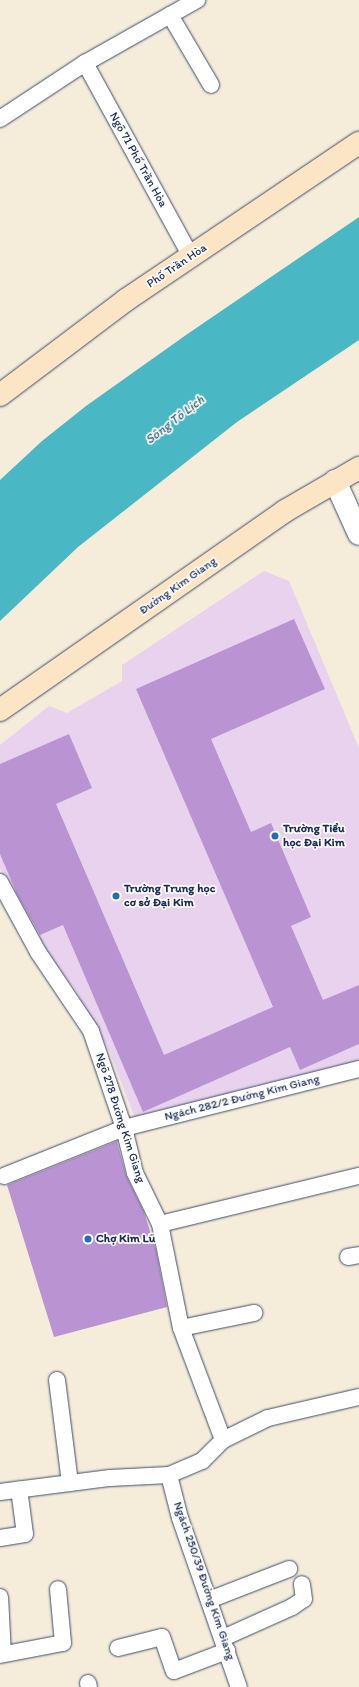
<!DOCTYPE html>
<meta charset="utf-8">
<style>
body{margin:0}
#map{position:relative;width:359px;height:1687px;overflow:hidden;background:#f5edd9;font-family:Itim,sans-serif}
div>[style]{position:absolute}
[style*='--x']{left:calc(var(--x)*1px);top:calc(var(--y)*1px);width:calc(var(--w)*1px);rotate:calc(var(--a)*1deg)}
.built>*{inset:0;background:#e9d2ed}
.water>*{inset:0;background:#4ab8c4}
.building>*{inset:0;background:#ba94d2}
.roads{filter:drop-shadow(0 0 1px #3c4c70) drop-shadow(0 0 1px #3c4c70)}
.lane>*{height:16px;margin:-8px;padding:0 8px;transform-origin:8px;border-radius:8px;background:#fff}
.street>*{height:22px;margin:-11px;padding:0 11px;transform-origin:11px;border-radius:11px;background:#fff}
.secondary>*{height:22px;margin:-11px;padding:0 11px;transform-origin:11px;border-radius:11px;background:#fce5c4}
.dots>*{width:11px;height:11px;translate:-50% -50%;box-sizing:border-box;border:2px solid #fdfcf7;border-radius:50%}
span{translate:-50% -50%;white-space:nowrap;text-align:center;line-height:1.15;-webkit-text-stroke:3.5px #fdfcf7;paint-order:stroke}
.street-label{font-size:12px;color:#1b2f5e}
.poi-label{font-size:12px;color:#1b2f5e;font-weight:700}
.left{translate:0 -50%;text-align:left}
.water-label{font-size:13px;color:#2b5f82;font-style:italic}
</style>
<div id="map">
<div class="built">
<div style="clip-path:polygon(264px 571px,289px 581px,359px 748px,359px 1061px,136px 1121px,109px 1051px,76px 991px,36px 937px,0 869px,0 745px,49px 706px,67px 713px,122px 681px,122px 665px)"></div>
</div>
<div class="water">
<div style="clip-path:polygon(359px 217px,359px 340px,237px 422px,78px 547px,0 621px,0 480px,42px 441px,86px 406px,186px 335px)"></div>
</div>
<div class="building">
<div style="clip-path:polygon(294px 619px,325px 689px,211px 739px,251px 832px,271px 823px,311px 917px,291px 926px,323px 1000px,359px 985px,359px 1044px,300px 1070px,290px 1047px,143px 1112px,63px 925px,40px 935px,17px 894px,0 854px,0 764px,69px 734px,92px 788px,56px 804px,164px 1055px,273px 1007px,136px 689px)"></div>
<div style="clip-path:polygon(117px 1141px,126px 1175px,144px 1212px,156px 1250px,167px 1307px,54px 1337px,7px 1185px)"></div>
</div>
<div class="roads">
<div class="lane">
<div style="--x:170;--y:15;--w:81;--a:59.6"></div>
<div style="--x:85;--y:63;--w:221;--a:61.3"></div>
<div style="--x:0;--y:119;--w:102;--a:-33.4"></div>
<div style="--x:85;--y:63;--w:129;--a:-29.4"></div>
<div style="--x:0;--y:882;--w:80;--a:61.5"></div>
<div style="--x:38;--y:952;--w:95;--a:56.1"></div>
<div style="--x:91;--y:1031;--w:102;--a:71.2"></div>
<div style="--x:124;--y:1128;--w:46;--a:76.3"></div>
<div style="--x:135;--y:1173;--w:57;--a:63.9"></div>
<div style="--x:160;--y:1224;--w:106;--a:78.6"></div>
<div style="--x:181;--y:1328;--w:120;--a:69.4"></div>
<div style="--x:4;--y:1176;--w:129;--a:-21.8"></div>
<div style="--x:124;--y:1128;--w:242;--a:-14.1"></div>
<div style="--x:160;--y:1224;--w:205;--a:-13.6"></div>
<div style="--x:348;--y:1257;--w:11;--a:-10"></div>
<div style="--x:181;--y:1328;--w:75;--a:-11.6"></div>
<div style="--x:57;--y:1380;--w:104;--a:82.8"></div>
<div style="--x:169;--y:1475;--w:44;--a:75.7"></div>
<div style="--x:180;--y:1518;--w:179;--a:70.8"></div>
<div style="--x:0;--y:1492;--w:111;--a:-7.3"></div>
<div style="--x:110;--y:1478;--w:59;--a:-2.9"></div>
<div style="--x:169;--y:1475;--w:36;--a:-23"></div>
<div style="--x:202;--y:1461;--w:30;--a:-45"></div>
<div style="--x:223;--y:1440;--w:50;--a:-26.1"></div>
<div style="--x:268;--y:1418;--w:93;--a:-13"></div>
<div style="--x:0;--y:1538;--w:25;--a:-9"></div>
<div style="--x:25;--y:1534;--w:45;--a:-97.6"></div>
<div style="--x:0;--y:1597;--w:57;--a:87"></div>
<div style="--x:209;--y:1600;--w:86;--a:-21.2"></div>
<div style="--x:223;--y:1638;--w:76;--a:-24.2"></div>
<div style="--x:292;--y:1607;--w:14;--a:-34"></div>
<div style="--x:304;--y:1599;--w:15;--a:-98"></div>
<div style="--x:118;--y:1648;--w:45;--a:-14"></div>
<div style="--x:162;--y:1637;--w:36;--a:71"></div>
<div style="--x:174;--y:1671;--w:57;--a:-20.7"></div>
<div style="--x:0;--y:1655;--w:64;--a:-10.8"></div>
<div style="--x:63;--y:1643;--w:54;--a:-95.3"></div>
<div style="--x:88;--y:1683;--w:4;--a:76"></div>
</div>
<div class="street">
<div style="--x:335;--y:481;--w:58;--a:65.6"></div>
</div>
<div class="secondary">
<div style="--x:0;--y:395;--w:158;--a:-37"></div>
<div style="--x:126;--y:300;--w:281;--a:-34"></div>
<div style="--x:0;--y:710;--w:348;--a:-34.9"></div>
<div style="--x:285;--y:511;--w:86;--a:-30.2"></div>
</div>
</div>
<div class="dots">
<div style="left:275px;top:836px;background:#1f6fb2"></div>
<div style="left:116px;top:896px;background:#1f6fb2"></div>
<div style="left:88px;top:1239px;background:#1f6fb2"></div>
</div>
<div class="street-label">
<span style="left:138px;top:160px;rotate:61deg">Ngõ 71 Phố Trần Hòa</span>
<span style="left:177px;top:266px;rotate:-34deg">Phố Trần Hòa</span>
<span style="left:178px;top:586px;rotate:-35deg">Đường Kim Giang</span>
<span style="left:242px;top:1098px;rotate:-14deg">Ngách 282/2 Đường Kim Giang</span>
<span style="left:120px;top:1118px;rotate:72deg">Ngõ 278 Đường Kim Giang</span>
<span style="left:204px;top:1581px;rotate:71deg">Ngách 250/39 Đường Kim Giang</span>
</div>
<div class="poi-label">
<span class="left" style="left:283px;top:836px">Trường Tiểu<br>học Đại Kim</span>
<span class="left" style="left:124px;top:896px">Trường Trung học<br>cơ sở Đại Kim</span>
<span class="left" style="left:96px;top:1239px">Chợ Kim Lũ</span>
</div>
<div class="water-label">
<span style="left:175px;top:420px;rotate:-38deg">Sông Tô Lịch</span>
</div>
</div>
